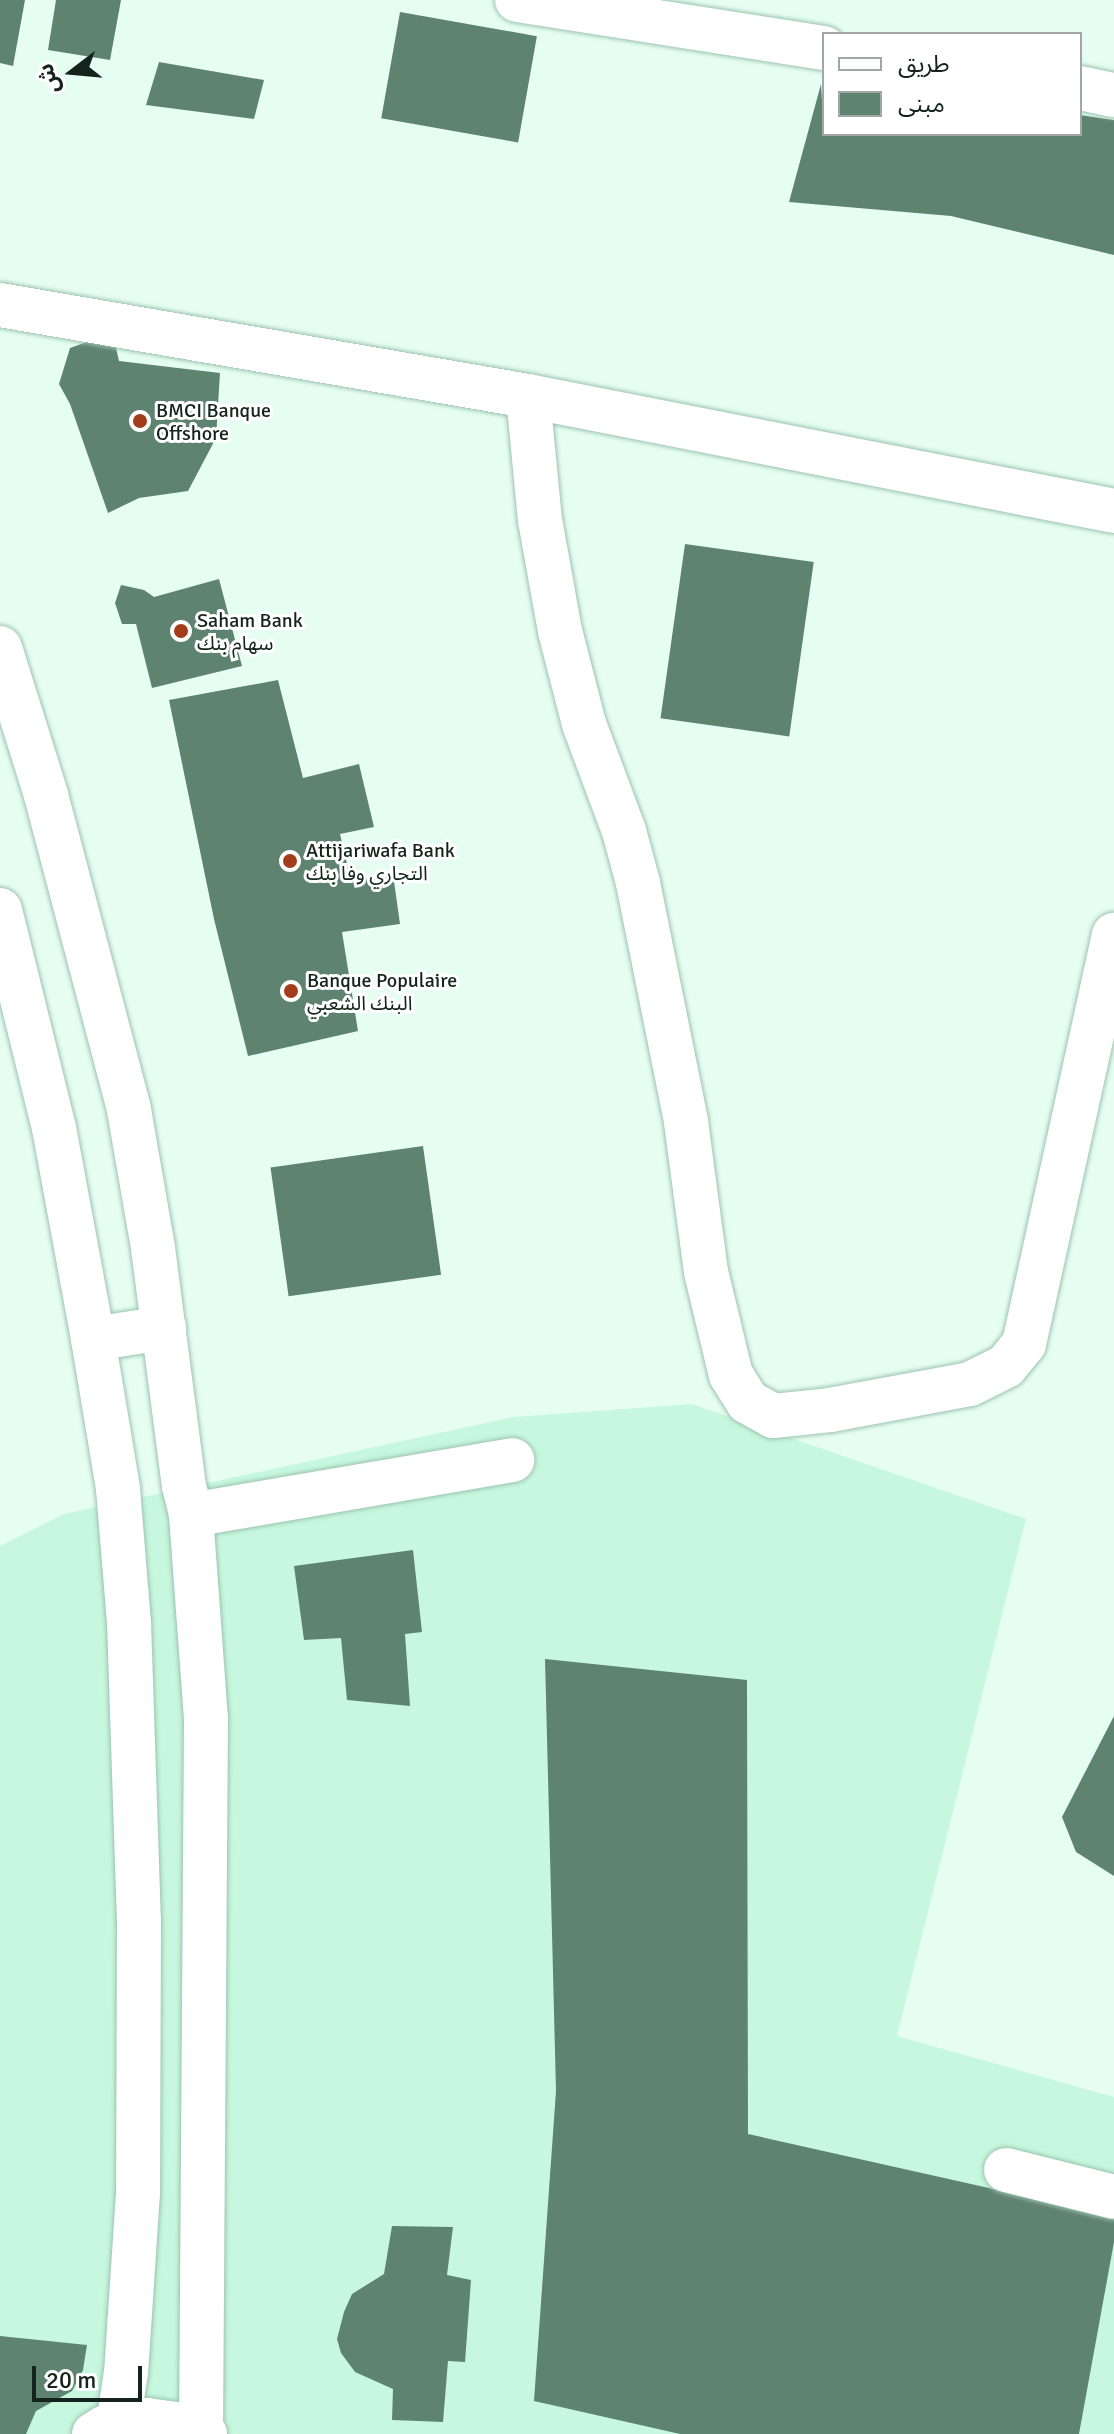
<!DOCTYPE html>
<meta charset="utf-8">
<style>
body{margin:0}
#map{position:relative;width:1114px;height:2434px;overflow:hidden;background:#e6fef2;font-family:Signika,"Noto Sans Arabic",sans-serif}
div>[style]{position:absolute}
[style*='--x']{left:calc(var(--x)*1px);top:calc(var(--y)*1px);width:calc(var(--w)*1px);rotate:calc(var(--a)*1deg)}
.built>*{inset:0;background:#c7f8df}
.building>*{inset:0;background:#5f8371;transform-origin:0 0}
.roads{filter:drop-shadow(0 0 2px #9cc3af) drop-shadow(0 0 2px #9cc3af)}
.minor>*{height:44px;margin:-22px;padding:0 22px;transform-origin:22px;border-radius:22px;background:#fff}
.dots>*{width:22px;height:22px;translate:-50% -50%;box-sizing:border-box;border:4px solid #fff;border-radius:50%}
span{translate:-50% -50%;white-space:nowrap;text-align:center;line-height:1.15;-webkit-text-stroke:6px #fff;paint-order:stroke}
.poi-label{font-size:20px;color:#14231c}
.left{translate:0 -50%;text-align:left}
.legend{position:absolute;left:822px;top:32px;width:260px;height:104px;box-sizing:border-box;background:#fff;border:2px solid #a1a7a4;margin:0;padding:10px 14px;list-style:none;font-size:24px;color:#14231c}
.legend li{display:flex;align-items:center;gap:16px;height:40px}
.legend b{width:40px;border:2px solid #a1a7a4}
.north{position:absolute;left:32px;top:32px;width:80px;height:80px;-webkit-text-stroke:6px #fff;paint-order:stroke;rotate:254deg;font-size:22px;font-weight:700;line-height:32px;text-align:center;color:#14231c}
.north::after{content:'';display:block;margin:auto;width:28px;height:36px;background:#14231c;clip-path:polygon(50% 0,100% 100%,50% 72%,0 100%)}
.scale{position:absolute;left:32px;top:2366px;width:110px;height:36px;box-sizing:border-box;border:4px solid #14231c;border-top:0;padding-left:10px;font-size:24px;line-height:28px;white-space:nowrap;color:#14231c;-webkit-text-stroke:6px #fff;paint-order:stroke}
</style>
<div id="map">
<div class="built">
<div style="clip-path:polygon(692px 1404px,1026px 1519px,897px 2036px,1114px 2097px,1114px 2434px,0 2434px,0 1546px,64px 1514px,514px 1417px)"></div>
</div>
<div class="building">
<div style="clip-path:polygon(0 0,25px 0,13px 66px,0 63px)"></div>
<div style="clip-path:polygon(56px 0,121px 0,110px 60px,48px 50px)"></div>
<div style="left:400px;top:12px;width:139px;height:108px;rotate:10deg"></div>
<div style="clip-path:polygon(159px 62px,264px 80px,254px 119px,146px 105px)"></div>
<div style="clip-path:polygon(821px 84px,824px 134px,1080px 134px,1080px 115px,1114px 120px,1114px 255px,951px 216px,789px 202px)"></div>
<div style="clip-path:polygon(98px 338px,114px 339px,119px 361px,220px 373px,216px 438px,188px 491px,139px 498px,108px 513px,70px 404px,59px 384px,70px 348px)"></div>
<div style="left:685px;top:544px;width:130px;height:176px;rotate:8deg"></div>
<div style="clip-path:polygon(219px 579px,242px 666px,152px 688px,136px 624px,122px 624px,115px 603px,121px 585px,144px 590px,154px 597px)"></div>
<div style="clip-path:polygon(278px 680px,303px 778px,359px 764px,374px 827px,340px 834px,351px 881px,393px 874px,400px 924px,342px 932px,358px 1031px,248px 1056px,214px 919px,169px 700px)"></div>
<div style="left:423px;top:1146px;width:130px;height:154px;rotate:82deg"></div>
<div style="clip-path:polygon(413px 1550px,422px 1632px,405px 1634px,410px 1706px,347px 1700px,341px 1638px,304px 1640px,294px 1566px)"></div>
<div style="clip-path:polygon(545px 1659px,747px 1680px,748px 2134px,1114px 2216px,1114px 2242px,1079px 2434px,680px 2434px,534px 2401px,556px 2091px)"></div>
<div style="clip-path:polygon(1114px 1716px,1114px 1876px,1076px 1852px,1062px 1817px)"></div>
<div style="clip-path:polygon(392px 2226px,453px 2227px,447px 2275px,471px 2280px,465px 2362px,448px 2361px,443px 2422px,392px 2420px,393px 2389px,355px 2372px,341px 2353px,337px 2339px,344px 2312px,352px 2294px,384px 2274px)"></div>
<div style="clip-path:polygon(0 2336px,87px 2345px,83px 2370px,72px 2391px,36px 2411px,26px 2434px,0 2434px)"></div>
</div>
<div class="roads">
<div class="minor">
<div style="--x:517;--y:0;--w:311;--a:8.9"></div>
<div style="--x:1080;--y:88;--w:35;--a:12"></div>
<div style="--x:0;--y:305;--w:536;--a:9.78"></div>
<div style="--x:528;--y:396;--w:597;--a:11.1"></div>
<div style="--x:528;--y:396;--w:125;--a:84.5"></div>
<div style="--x:540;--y:520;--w:113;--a:79.8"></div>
<div style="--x:560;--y:631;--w:96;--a:75.5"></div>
<div style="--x:584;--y:724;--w:114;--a:69.5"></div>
<div style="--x:624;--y:831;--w:54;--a:74.9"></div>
<div style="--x:638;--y:883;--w:244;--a:78.6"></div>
<div style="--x:686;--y:1122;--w:151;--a:82.4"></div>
<div style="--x:706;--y:1272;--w:106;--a:76.4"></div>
<div style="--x:731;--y:1375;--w:32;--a:58"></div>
<div style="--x:748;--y:1402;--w:29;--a:29"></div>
<div style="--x:773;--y:1416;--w:57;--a:-6"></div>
<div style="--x:830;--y:1410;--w:142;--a:-10.5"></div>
<div style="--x:970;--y:1384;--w:40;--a:-26.6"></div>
<div style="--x:1006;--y:1366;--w:28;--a:-51"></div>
<div style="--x:1024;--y:1344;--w:419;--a:-77.6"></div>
<div style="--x:0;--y:648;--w:154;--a:72.6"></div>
<div style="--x:46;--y:795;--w:326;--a:75.2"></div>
<div style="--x:129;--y:1110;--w:140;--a:80.1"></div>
<div style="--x:153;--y:1248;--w:240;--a:82.6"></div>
<div style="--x:184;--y:1486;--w:30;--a:76"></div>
<div style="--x:191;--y:1515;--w:204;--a:85.8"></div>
<div style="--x:206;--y:1718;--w:714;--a:90.4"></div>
<div style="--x:0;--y:910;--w:225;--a:76.1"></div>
<div style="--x:54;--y:1128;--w:215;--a:79.5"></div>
<div style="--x:93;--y:1339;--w:152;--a:80.5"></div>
<div style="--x:118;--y:1489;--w:133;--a:85.3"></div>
<div style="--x:129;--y:1622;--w:299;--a:88.1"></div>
<div style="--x:139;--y:1921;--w:272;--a:90.2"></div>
<div style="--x:138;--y:2193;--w:179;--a:93.8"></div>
<div style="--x:126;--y:2372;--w:54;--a:98.6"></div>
<div style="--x:93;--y:1339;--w:72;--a:-8.8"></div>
<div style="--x:191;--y:1515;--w:326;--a:-9.7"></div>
<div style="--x:1006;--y:2170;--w:111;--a:14"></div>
<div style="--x:94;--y:2434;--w:12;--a:-31"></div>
<div style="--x:104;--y:2428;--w:44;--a:-10.5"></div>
<div style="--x:147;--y:2420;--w:43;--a:7.9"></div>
<div style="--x:190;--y:2426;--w:17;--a:28"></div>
</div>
</div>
<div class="dots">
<div style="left:140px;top:421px;background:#a33c1a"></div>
<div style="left:181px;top:631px;background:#a33c1a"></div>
<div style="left:290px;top:861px;background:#a33c1a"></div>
<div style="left:291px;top:991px;background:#a33c1a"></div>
</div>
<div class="poi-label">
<span class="left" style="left:156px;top:422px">BMCI Banque<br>Offshore</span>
<span class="left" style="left:197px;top:632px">Saham Bank<br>سهام بنك</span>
<span class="left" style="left:306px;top:862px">Attijariwafa Bank<br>التجاري وفا بنك</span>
<span class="left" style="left:307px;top:992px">Banque Populaire<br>البنك الشعبي</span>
</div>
<ul class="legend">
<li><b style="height:10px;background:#fff"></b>طريق</li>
<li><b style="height:22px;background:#5f8371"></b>مبنى</li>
</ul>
<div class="north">ش</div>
<div class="scale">20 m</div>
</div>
